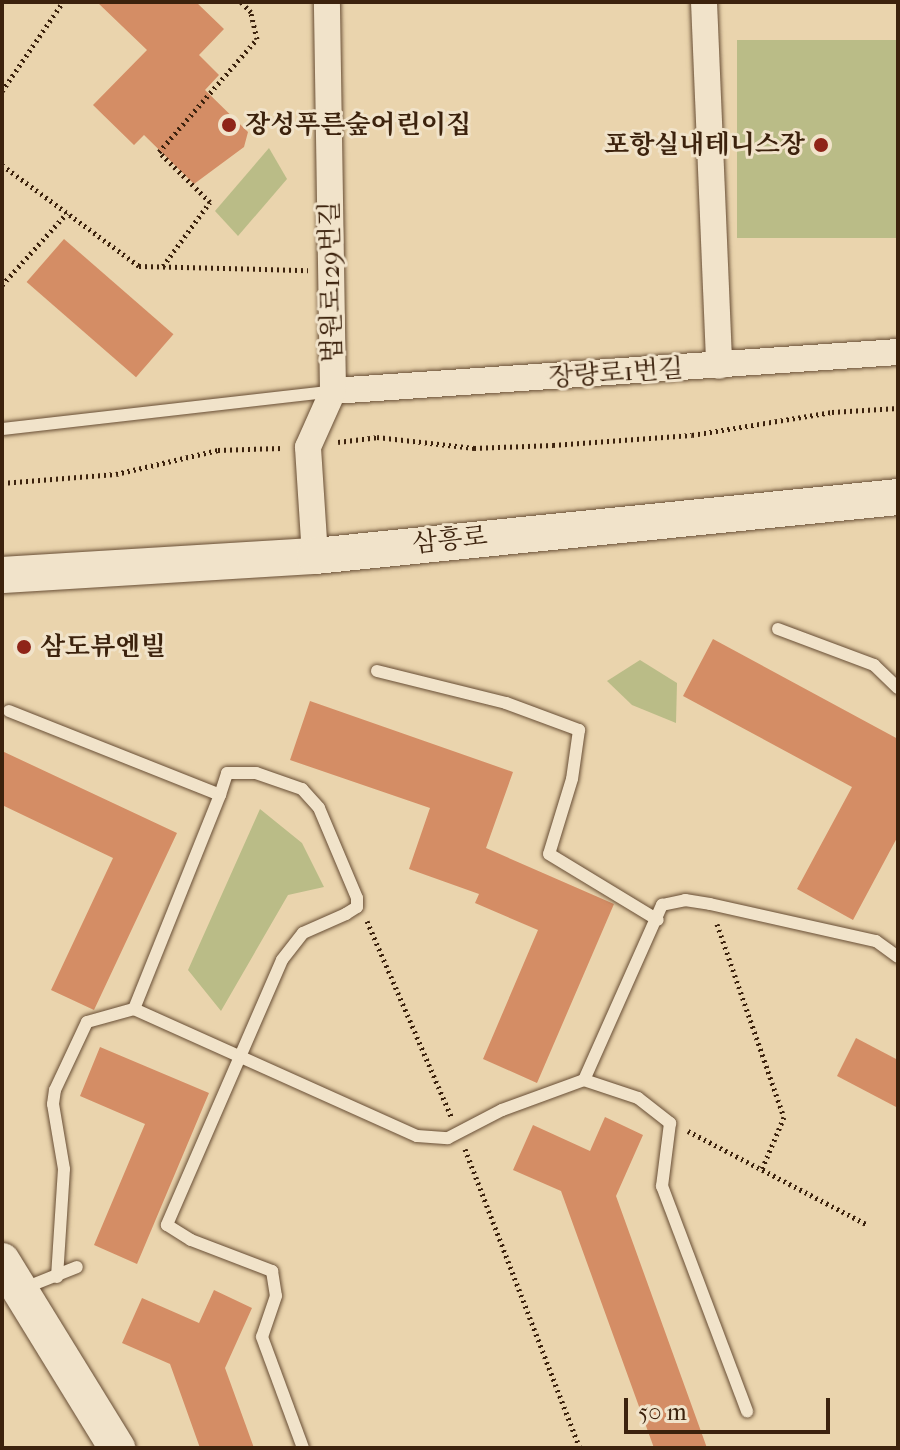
<!DOCTYPE html>
<meta charset="utf-8">
<style>
body{margin:0}
#map{position:relative;width:900px;height:1450px;overflow:hidden;background:#ead4ad;font-family:"IM FELL French Canon","Noto Serif KR",serif}
div>[style]{position:absolute}
[style*='--x']{left:calc(var(--x)*1px);top:calc(var(--y)*1px);width:calc(var(--w)*1px);rotate:calc(var(--a)*1deg)}
.green>*{inset:0;background:#babc87;transform-origin:0 0}
.building>*{inset:0;background:#d48d65;transform-origin:0 0}
.path>*{height:5px;margin-top:-2.5px;transform-origin:0;background:repeating-linear-gradient(90deg,#3c220d 0 2px,transparent 0 6px)}
.roads{filter:drop-shadow(0 0 2px #684e35) drop-shadow(0 0 2px #684e35)}
.lane>*{height:12px;margin:-6px;padding:0 6px;transform-origin:6px;border-radius:6px;background:#f1e3ca}
.street>*{height:26px;margin:-13px;padding:0 13px;transform-origin:13px;border-radius:13px;background:#f1e3ca}
.secondary>*{height:36px;margin:-18px;padding:0 18px;transform-origin:18px;border-radius:18px;background:#f1e3ca}
.dots>*{width:22px;height:22px;translate:-50% -50%;box-sizing:border-box;border:4px solid #f1e3ca;border-radius:50%}
span{translate:-50% -50%;white-space:nowrap;text-align:center;line-height:1.15;-webkit-text-stroke:6px #f1e3ca;paint-order:stroke}
.poi-label{font-size:26px;color:#3c220d;font-weight:700}
.left{translate:0 -50%;text-align:left}
.right{translate:-100% -50%;text-align:right}
.street-label{font-size:26px;color:#3c220d}
.frame{position:absolute;inset:0;border:4px solid #3c220d;pointer-events:none}
.scale{position:absolute;left:624px;top:1398px;width:206px;height:36px;box-sizing:border-box;border:4px solid #3c220d;border-top:0;padding-left:10px;font-size:24px;line-height:28px;white-space:nowrap;color:#3c220d;-webkit-text-stroke:6px #f1e3ca;paint-order:stroke}
</style>
<div id="map">
<div class="green">
<div style="left:898px;top:40px;width:198px;height:161px;rotate:90deg"></div>
<div style="clip-path:polygon(269px 148px,287px 179px,238px 236px,215px 211px)"></div>
<div style="clip-path:polygon(640px 660px,677px 683px,676px 723px,632px 705px,607px 681px)"></div>
<div style="clip-path:polygon(260px 809px,302px 843px,324px 887px,288px 895px,221px 1011px,188px 970px)"></div>
</div>
<div class="building">
<div style="clip-path:polygon(97px 2px,196px 2px,224px 29px,199px 55px,219px 75px,205px 90px,248px 132px,244px 147px,194px 184px,144px 135px,134px 145px,93px 105px,147px 50px)"></div>
<div style="left:64px;top:239px;width:145px;height:57px;rotate:41deg"></div>
<div style="clip-path:polygon(713px 639px,898px 739px,898px 836px,853px 920px,797px 889px,852px 787px,683px 696px)"></div>
<div style="clip-path:polygon(310px 701px,513px 772px,486px 848px,614px 904px,537px 1083px,483px 1059px,538px 930px,475px 903px,479px 894px,409px 869px,430px 808px,290px 760px)"></div>
<div style="clip-path:polygon(2px 751px,177px 833px,94px 1010px,51px 990px,113px 858px,2px 805px)"></div>
<div style="clip-path:polygon(856px 1038px,898px 1060px,898px 1108px,837px 1076px)"></div>
<div style="clip-path:polygon(100px 1047px,209px 1093px,137px 1264px,94px 1245px,145px 1124px,80px 1096px)"></div>
<div style="clip-path:polygon(605px 1117px,643px 1135px,616px 1196px,707px 1448px,654px 1448px,561px 1191px,513px 1170px,533px 1125px,590px 1151px)"></div>
<div style="clip-path:polygon(214px 1290px,252px 1308px,225px 1368px,254px 1448px,200px 1448px,170px 1364px,122px 1343px,142px 1298px,199px 1323px)"></div>
</div>
<div class="path">
<div style="--x:2;--y:91;--w:108;--a:-55.6"></div>
<div style="--x:2;--y:165;--w:170;--a:36.4"></div>
<div style="--x:139;--y:266;--w:169;--a:1.4"></div>
<div style="--x:163;--y:266;--w:79;--a:-53.7"></div>
<div style="--x:210;--y:202;--w:71;--a:-135.6"></div>
<div style="--x:159;--y:152;--w:150;--a:-49.1"></div>
<div style="--x:257;--y:39;--w:28;--a:-103"></div>
<div style="--x:251;--y:12;--w:14;--a:-135"></div>
<div style="--x:2;--y:285;--w:97;--a:-47.9"></div>
<div style="--x:338;--y:442;--w:39;--a:-7"></div>
<div style="--x:377;--y:437;--w:98;--a:6.5"></div>
<div style="--x:474;--y:448;--w:79;--a:-2.2"></div>
<div style="--x:553;--y:445;--w:139;--a:-4.1"></div>
<div style="--x:692;--y:435;--w:142;--a:-9.3"></div>
<div style="--x:832;--y:412;--w:66;--a:-3.5"></div>
<div style="--x:2;--y:483;--w:114;--a:-4.5"></div>
<div style="--x:116;--y:474;--w:105;--a:-13.2"></div>
<div style="--x:218;--y:450;--w:65;--a:-1.8"></div>
<div style="--x:367;--y:921;--w:215;--a:66.7"></div>
<div style="--x:717;--y:924;--w:204;--a:70.9"></div>
<div style="--x:784;--y:1117;--w:56;--a:112.9"></div>
<div style="--x:688;--y:1131;--w:203;--a:27.6"></div>
<div style="--x:465;--y:1149;--w:320;--a:69"></div>
</div>
<div class="roads">
<div class="lane">
<div style="--x:2;--y:429;--w:333;--a:-6.5"></div>
<div style="--x:778;--y:629;--w:103;--a:20.6"></div>
<div style="--x:874;--y:665;--w:33;--a:44"></div>
<div style="--x:377;--y:671;--w:133;--a:13.9"></div>
<div style="--x:506;--y:703;--w:78;--a:20.3"></div>
<div style="--x:579;--y:730;--w:49;--a:98.1"></div>
<div style="--x:572;--y:779;--w:78;--a:107"></div>
<div style="--x:549;--y:854;--w:127;--a:31.2"></div>
<div style="--x:9;--y:711;--w:227;--a:21.7"></div>
<div style="--x:220;--y:795;--w:23;--a:-72"></div>
<div style="--x:227;--y:773;--w:29;--a:0"></div>
<div style="--x:256;--y:773;--w:49;--a:19.2"></div>
<div style="--x:302;--y:789;--w:25;--a:48"></div>
<div style="--x:319;--y:808;--w:98;--a:67.1"></div>
<div style="--x:357;--y:898;--w:9;--a:90"></div>
<div style="--x:357;--y:907;--w:13;--a:148"></div>
<div style="--x:346;--y:914;--w:47;--a:156.2"></div>
<div style="--x:303;--y:933;--w:34;--a:128"></div>
<div style="--x:282;--y:960;--w:289;--a:113.5"></div>
<div style="--x:167;--y:1225;--w:28;--a:32"></div>
<div style="--x:191;--y:1240;--w:87;--a:20.9"></div>
<div style="--x:272;--y:1271;--w:25;--a:81"></div>
<div style="--x:276;--y:1296;--w:43;--a:108.9"></div>
<div style="--x:262;--y:1337;--w:118;--a:69.7"></div>
<div style="--x:134;--y:1009;--w:231;--a:-68.1"></div>
<div style="--x:584;--y:1080;--w:57;--a:18.4"></div>
<div style="--x:638;--y:1098;--w:41;--a:38"></div>
<div style="--x:670;--y:1123;--w:64;--a:97.2"></div>
<div style="--x:662;--y:1186;--w:241;--a:69.3"></div>
<div style="--x:57;--y:1277;--w:108;--a:-86.3"></div>
<div style="--x:64;--y:1169;--w:66;--a:-99.6"></div>
<div style="--x:53;--y:1104;--w:14;--a:-82"></div>
<div style="--x:55;--y:1090;--w:75;--a:-64.8"></div>
<div style="--x:87;--y:1022;--w:49;--a:-15.5"></div>
<div style="--x:134;--y:1009;--w:310;--a:24.2"></div>
<div style="--x:417;--y:1136;--w:31;--a:4"></div>
<div style="--x:448;--y:1138;--w:61;--a:-27.4"></div>
<div style="--x:502;--y:1110;--w:87;--a:-20.1"></div>
<div style="--x:584;--y:1080;--w:192;--a:-66"></div>
<div style="--x:662;--y:905;--w:24;--a:-12"></div>
<div style="--x:685;--y:900;--w:25;--a:9"></div>
<div style="--x:710;--y:904;--w:170;--a:12.6"></div>
<div style="--x:876;--y:941;--w:27;--a:36"></div>
<div style="--x:22;--y:1289;--w:59;--a:-21.8"></div>
</div>
<div class="street">
<div style="--x:704;--y:2;--w:364;--a:87.6"></div>
<div style="--x:333;--y:391;--w:566;--a:-3.95"></div>
<div style="--x:315;--y:556;--w:109;--a:-93.7"></div>
<div style="--x:308;--y:447;--w:61;--a:-65.9"></div>
<div style="--x:333;--y:391;--w:389;--a:-90.9"></div>
</div>
<div class="secondary">
<div style="--x:2;--y:575;--w:314;--a:-3.5"></div>
<div style="--x:315;--y:556;--w:586;--a:-5.78"></div>
<div style="--x:2;--y:1261;--w:220;--a:58.4"></div>
</div>
</div>
<div class="dots">
<div style="left:229px;top:125px;background:#8f2418"></div>
<div style="left:821px;top:145px;background:#8f2418"></div>
<div style="left:24px;top:647px;background:#8f2418"></div>
</div>
<div class="poi-label">
<span class="left" style="left:245px;top:125px">장성푸른숲어린이집</span>
<span class="right" style="left:805px;top:145px">포항실내테니스장</span>
<span class="left" style="left:40px;top:647px">삼도뷰엔빌</span>
</div>
<div class="street-label">
<span style="left:331px;top:282px;rotate:-91deg">법원로129번길</span>
<span style="left:616px;top:373px;rotate:-4deg">장량로1번길</span>
<span style="left:450px;top:540px;rotate:-6deg">삼흥로</span>
</div>
<div class="frame"></div>
<div class="scale">50 m</div>
</div>
